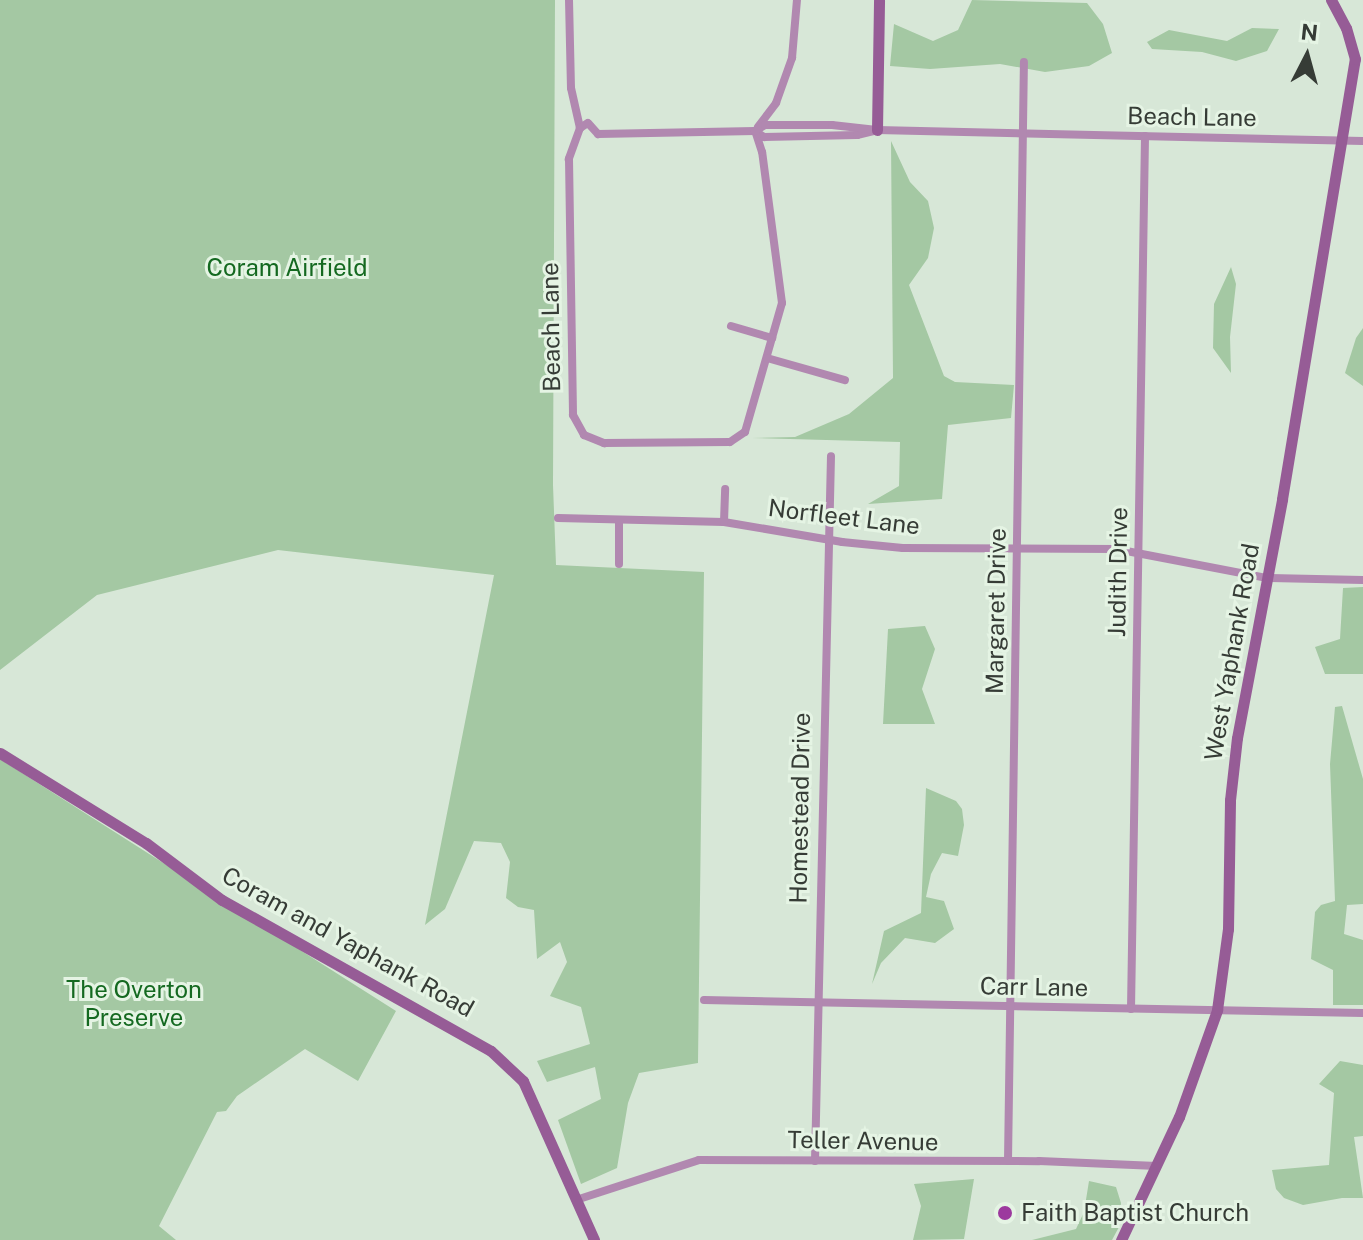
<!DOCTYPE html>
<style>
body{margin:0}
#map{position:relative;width:1363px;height:1240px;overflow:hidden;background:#d7e7d7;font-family:"Public Sans",sans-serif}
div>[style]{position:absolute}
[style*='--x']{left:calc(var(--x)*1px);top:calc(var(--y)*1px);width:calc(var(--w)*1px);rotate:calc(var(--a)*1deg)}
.green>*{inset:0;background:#a4c8a3}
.street>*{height:8px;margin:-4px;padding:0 4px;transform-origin:4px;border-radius:4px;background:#b188b0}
.secondary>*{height:11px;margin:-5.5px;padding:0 5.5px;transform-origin:5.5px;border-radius:5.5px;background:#965c96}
.dots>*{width:22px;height:22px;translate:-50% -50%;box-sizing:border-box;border:4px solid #e5f4e4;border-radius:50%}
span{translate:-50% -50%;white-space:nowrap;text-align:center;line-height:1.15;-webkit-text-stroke:6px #e5f4e4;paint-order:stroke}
.street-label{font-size:24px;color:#363c36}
.park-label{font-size:24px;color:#146920}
.poi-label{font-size:24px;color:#363c36}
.left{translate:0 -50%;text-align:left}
.north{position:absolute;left:1267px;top:16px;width:80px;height:80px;-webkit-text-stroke:6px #e5f4e4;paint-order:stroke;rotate:6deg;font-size:22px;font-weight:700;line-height:32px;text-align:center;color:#363c36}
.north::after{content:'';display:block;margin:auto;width:28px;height:36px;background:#363c36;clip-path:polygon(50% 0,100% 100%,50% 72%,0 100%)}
</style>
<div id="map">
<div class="green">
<div style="clip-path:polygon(0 0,555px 0,553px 485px,556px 565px,704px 572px,698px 1063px,639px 1073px,628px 1103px,617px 1168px,581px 1184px,558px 1120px,601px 1099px,595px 1067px,547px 1082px,537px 1061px,590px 1044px,581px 1007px,550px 996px,567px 962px,560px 942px,537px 959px,534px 910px,518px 907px,506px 898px,510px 862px,501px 843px,474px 841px,445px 909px,425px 925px,494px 575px,278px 550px,97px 595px,0 670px)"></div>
<div style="clip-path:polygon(972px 0,1087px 3px,1103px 24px,1112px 53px,1089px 66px,1045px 72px,1000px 64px,930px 69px,890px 66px,894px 24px,933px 41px,958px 30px)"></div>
<div style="clip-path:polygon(1252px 28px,1279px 29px,1267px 51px,1236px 61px,1202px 52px,1152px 49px,1147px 42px,1169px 30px,1227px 41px)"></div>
<div style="clip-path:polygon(891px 141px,910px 182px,928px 201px,934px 228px,928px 258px,909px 285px,944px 376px,955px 382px,1014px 385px,1011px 418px,948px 425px,942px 499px,868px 504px,899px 486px,900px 442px,752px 438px,795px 437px,849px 414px,893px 378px)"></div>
<div style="clip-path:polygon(1231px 267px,1236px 284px,1230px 337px,1231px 373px,1213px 348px,1214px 304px)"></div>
<div style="clip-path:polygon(1363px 328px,1363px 386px,1345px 373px,1356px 338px)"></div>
<div style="clip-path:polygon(1363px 587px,1363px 674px,1325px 674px,1315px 647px,1340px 639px,1343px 588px)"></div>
<div style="clip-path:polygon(925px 626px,935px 649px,922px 689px,935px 724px,883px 724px,888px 629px)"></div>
<div style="clip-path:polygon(1342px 706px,1363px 779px,1363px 904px,1347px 905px,1344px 934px,1363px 940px,1363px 1005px,1333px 1005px,1333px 970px,1311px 959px,1315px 912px,1321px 905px,1335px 901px,1330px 764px,1335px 707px)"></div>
<div style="clip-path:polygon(0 759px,396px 1011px,358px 1081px,305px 1049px,237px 1096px,226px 1111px,217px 1112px,159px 1226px,176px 1240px,0 1240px)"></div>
<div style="clip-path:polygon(926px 788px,956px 801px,962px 809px,964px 825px,958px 856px,942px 853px,931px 874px,926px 897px,944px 901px,954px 929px,935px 943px,905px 938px,881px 963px,872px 984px,884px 931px,921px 913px)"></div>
<div style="clip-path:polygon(1340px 1061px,1363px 1065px,1363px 1136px,1354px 1137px,1363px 1198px,1342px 1198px,1303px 1205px,1284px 1198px,1276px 1189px,1272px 1170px,1329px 1165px,1334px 1093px,1319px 1084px)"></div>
<div style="clip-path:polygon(974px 1179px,964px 1239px,913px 1240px,921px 1206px,914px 1184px)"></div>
<div style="clip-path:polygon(1089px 1181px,1116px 1187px,1121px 1203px,1119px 1227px,1112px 1240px,1032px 1240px,1076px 1229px,1084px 1212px)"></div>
</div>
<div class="street">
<div style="--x:569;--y:0;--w:88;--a:88.7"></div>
<div style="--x:571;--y:88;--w:41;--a:77.3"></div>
<div style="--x:580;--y:128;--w:33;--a:110"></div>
<div style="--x:569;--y:159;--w:256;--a:89.1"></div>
<div style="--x:573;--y:415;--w:23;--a:61"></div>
<div style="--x:584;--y:435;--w:22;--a:22"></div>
<div style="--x:604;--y:443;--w:126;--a:-0.5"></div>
<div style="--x:730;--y:442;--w:18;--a:-34"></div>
<div style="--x:745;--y:432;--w:134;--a:-74"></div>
<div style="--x:782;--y:303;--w:152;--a:-97.5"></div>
<div style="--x:762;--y:152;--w:22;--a:-108"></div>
<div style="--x:758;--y:127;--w:30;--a:-53"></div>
<div style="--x:776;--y:103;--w:48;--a:-70.4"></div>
<div style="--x:792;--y:58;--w:58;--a:-85.1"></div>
<div style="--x:580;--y:128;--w:9;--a:-32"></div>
<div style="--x:588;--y:123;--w:15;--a:48"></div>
<div style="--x:598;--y:134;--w:157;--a:-1.1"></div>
<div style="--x:755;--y:131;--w:11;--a:34"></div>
<div style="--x:764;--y:137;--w:93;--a:-1.2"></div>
<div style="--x:857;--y:135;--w:17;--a:-13"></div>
<div style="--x:755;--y:131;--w:12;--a:-31"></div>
<div style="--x:765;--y:125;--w:67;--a:0"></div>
<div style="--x:832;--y:125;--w:45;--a:6.3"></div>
<div style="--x:877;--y:130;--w:486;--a:1.3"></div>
<div style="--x:731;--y:326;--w:43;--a:16.3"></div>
<div style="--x:767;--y:358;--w:81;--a:15.8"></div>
<div style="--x:558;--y:518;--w:166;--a:1.4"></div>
<div style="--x:724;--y:522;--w:120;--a:9.6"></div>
<div style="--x:842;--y:542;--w:61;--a:5.6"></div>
<div style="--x:903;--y:548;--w:213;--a:0.3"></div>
<div style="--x:1116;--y:549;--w:153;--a:10.9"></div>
<div style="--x:1266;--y:578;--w:97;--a:1.2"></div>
<div style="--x:724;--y:522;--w:33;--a:-88"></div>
<div style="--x:619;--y:564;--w:44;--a:-90"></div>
<div style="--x:704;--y:1000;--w:659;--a:1.13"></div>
<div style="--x:1131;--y:1009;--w:873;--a:-89.08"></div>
<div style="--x:815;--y:1161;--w:705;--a:-88.7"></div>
<div style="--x:1008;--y:1161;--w:1099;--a:-89.17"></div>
<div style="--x:576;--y:1200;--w:129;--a:-18"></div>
<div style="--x:699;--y:1160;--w:340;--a:0.2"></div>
<div style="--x:1039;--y:1161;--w:118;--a:2.4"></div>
</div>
<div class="secondary">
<div style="--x:877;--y:130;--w:130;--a:-89.1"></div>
<div style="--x:0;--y:753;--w:172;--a:31.7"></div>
<div style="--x:146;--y:843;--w:95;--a:36.9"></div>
<div style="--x:222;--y:900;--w:308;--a:29.3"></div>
<div style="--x:491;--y:1051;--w:44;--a:43.2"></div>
<div style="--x:523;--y:1081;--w:174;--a:65.9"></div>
<div style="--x:1121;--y:1240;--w:136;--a:-64.8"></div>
<div style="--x:1179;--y:1117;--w:114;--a:-70.4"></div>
<div style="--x:1217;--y:1010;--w:82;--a:-82.3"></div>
<div style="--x:1228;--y:929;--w:129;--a:-89.1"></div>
<div style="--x:1230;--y:800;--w:62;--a:-83.6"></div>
<div style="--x:1237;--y:738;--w:243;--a:-79.3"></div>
<div style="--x:1282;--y:499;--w:446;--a:-80.6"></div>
<div style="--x:1355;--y:59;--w:32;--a:-106"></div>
<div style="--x:1346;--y:28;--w:32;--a:-118"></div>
</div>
<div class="dots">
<div style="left:1005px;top:1213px;background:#9c399e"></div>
</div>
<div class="street-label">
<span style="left:1192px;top:117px;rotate:1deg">Beach Lane</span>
<span style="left:551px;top:327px;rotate:-91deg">Beach Lane</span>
<span style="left:844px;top:517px;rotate:7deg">Norfleet Lane</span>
<span style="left:1118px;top:572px;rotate:-89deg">Judith Drive</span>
<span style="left:996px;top:611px;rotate:-89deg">Margaret Drive</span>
<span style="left:1232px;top:652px;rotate:-80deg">West Yaphank Road</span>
<span style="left:800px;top:808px;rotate:-89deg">Homestead Drive</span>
<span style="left:348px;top:942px;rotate:29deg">Coram and Yaphank Road</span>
<span style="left:1034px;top:987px;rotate:1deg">Carr Lane</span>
<span style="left:863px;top:1141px;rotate:1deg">Teller Avenue</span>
</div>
<div class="park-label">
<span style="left:287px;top:268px">Coram Airfield</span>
<span style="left:134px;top:1004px">The Overton<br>Preserve</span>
</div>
<div class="poi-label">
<span class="left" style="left:1021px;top:1213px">Faith Baptist Church</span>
</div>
<div class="north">N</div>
</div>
